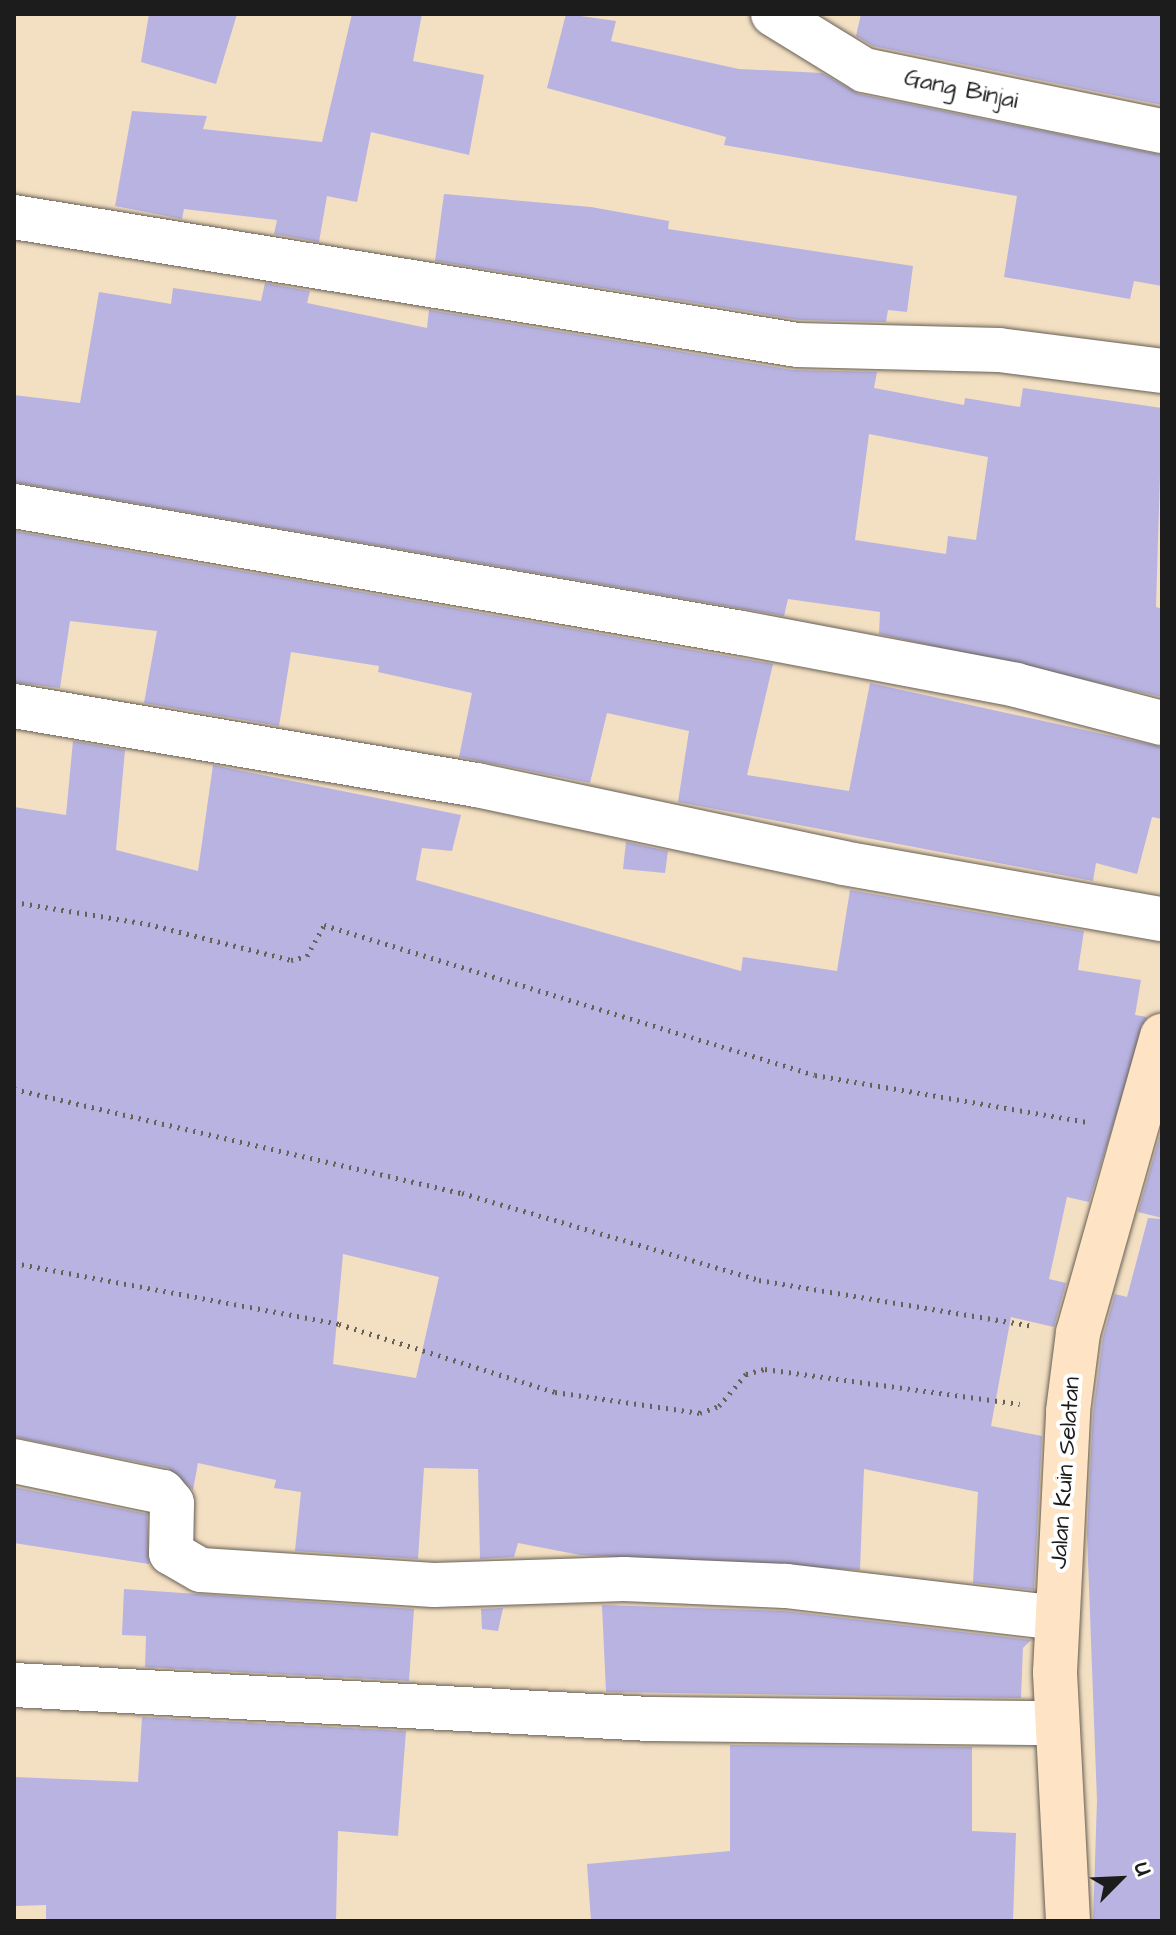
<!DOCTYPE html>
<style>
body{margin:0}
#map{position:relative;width:1176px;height:1935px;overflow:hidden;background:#f3dfc2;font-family:"Architects Daughter",sans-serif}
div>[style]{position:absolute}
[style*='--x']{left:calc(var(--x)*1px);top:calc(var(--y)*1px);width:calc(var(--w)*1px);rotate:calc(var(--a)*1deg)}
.building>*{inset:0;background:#b9b3e2}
.path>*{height:5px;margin-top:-2.5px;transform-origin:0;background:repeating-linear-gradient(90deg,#676056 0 2px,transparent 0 8px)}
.roads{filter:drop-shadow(0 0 2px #676056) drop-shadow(0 0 2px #676056)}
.street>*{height:44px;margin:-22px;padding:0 22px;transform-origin:22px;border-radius:22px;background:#fff}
.secondary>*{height:44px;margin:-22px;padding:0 22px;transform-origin:22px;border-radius:22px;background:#fee4c5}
span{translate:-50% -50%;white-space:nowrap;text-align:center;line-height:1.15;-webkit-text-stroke:8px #fff;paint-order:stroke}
.street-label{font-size:24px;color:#1c1c1c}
.frame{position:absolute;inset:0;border:16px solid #1c1c1c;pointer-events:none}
.north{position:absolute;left:1080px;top:1839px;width:80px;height:80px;-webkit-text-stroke:6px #fff;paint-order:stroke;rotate:66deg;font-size:22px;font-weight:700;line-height:32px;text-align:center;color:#1c1c1c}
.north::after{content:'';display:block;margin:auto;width:28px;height:36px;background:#1c1c1c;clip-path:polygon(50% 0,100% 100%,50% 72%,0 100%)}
</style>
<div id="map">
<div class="building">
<div style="clip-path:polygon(149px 14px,237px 14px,216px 84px,141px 62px)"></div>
<div style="clip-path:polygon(352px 14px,422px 14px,413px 61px,484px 75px,469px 155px,371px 132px,357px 202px,327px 196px,319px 242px,274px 234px,277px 220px,184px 209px,182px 219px,115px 206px,132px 111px,207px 116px,203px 129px,322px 142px)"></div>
<div style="clip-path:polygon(566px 14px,616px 21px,611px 41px,739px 69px,822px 73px,859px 94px,1162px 155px,1162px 286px,1134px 281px,1130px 299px,1004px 277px,1017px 196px,724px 145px,726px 137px,547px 88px)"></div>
<div style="clip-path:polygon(861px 14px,1162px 14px,1162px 105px,873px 46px,856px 36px)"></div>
<div style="clip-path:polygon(444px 194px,591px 207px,669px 221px,668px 229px,913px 266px,907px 312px,888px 310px,886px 322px,799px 320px,435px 261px)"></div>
<div style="clip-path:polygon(evenodd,265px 283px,310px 291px,307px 303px,427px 328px,429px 310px,793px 370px,877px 372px,874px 388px,964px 405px,965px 398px,1020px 407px,1023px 388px,1162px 408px,1156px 607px,1162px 609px,1162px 697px,879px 634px,880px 612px,788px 599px,784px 616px,14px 482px,14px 395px,80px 403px,99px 292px,171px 304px,173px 288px,261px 301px,265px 283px,869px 434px,988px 457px,976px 540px,948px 536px,946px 554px,855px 540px,869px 434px)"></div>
<div style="clip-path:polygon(14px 531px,773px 664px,747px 775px,849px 791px,870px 683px,1162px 747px,1162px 819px,1152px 817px,1137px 874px,1096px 863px,1093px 881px,678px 802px,689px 731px,607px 713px,590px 783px,459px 757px,472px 693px,378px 672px,379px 666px,291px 652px,279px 726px,144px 703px,157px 631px,70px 621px,60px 688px,14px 682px)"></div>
<div style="clip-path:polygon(evenodd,73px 741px,125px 750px,116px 850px,198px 871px,213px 765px,461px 815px,452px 851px,422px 848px,416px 880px,741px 971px,743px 957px,837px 971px,850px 890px,1084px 931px,1078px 970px,1141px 980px,1135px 1015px,1147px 1017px,1089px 1202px,1067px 1197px,1049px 1279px,1066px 1283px,1054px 1327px,1011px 1317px,991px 1426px,1042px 1436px,1034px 1590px,973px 1583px,978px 1492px,864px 1469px,860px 1570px,580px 1555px,518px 1543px,514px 1557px,480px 1559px,478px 1469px,424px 1468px,418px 1559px,295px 1551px,301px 1492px,274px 1488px,276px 1480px,198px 1463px,193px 1490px,168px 1468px,14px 1437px,14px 807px,66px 815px,73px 741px,343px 1254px,439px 1277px,416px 1378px,333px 1364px,343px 1254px)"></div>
<div style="clip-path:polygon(626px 842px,668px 851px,665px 873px,623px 869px)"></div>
<div style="clip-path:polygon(1162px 1128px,1162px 1218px,1138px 1212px)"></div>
<div style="clip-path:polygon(1148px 1218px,1162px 1219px,1162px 1921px,1093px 1921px,1097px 1801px,1087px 1534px,1093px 1413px,1103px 1337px,1115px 1294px,1127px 1297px)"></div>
<div style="clip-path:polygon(14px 1487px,147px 1514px,149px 1564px,14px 1543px)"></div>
<div style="clip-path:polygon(124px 1589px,414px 1609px,409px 1681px,145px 1667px,146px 1636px,122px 1635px)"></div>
<div style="clip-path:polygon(602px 1605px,784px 1611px,1031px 1640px,1023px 1648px,1021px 1698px,606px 1692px)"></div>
<div style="clip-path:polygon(503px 1608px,498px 1631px,482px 1629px,481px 1609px)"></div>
<div style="clip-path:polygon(142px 1717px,406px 1731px,398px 1836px,338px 1831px,336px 1921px,46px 1921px,46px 1905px,15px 1906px,14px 1777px,138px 1782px)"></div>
<div style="clip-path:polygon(730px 1745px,972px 1747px,972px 1831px,1016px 1833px,1013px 1921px,591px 1921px,587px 1864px,730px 1851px)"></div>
</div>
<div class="path">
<div style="--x:14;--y:902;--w:136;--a:9.3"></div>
<div style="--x:148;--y:924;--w:147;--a:14.1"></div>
<div style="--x:291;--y:960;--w:16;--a:-14"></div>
<div style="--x:307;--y:956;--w:35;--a:-61"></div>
<div style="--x:324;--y:925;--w:513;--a:16.99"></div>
<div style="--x:815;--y:1075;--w:277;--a:9.8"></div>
<div style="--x:14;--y:1089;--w:460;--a:13.1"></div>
<div style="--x:462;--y:1193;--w:309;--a:16.3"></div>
<div style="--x:759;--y:1280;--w:274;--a:9.5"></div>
<div style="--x:14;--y:1263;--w:331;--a:10.6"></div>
<div style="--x:339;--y:1324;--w:226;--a:17.5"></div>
<div style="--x:555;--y:1392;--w:147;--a:8.2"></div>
<div style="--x:700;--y:1413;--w:20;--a:-20"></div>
<div style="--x:719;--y:1406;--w:42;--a:-49.8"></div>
<div style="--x:746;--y:1374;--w:20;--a:-15"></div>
<div style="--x:765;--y:1369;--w:257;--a:7.8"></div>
</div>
<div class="roads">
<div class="street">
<div style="--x:773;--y:14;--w:107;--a:31.6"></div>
<div style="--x:864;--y:70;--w:304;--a:11.6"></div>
<div style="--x:14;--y:217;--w:793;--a:9.28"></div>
<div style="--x:797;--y:345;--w:202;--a:1.4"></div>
<div style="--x:999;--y:350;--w:164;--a:7.3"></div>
<div style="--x:14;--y:506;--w:739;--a:9.9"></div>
<div style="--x:742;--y:633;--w:279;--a:10.7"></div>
<div style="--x:1016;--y:685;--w:151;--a:14.6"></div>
<div style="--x:14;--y:706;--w:470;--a:9.7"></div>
<div style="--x:477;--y:785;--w:374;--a:12"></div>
<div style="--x:843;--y:863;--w:324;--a:10"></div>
<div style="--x:14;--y:1461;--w:152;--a:11.8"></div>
<div style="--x:163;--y:1492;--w:14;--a:51"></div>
<div style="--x:172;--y:1503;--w:50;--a:91.1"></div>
<div style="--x:171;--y:1553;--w:34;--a:30"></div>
<div style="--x:201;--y:1570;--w:233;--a:3.7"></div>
<div style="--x:434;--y:1585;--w:190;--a:-1.8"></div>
<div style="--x:624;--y:1579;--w:162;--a:2.5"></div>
<div style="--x:786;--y:1586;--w:273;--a:6.7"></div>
<div style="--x:14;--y:1685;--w:638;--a:3.06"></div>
<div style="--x:651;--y:1719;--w:406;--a:0.6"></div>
</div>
<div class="secondary">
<div style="--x:1068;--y:1921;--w:249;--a:-93"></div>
<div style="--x:1055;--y:1672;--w:261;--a:-87.1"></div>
<div style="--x:1068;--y:1411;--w:79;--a:-82.7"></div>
<div style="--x:1078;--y:1333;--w:309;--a:-74.2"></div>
</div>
</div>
<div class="street-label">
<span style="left:961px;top:90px;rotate:12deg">Gang Binjai</span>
<span style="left:1066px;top:1473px;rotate:-86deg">Jalan Kuin Selatan</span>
</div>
<div class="frame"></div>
<div class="north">U</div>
</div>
